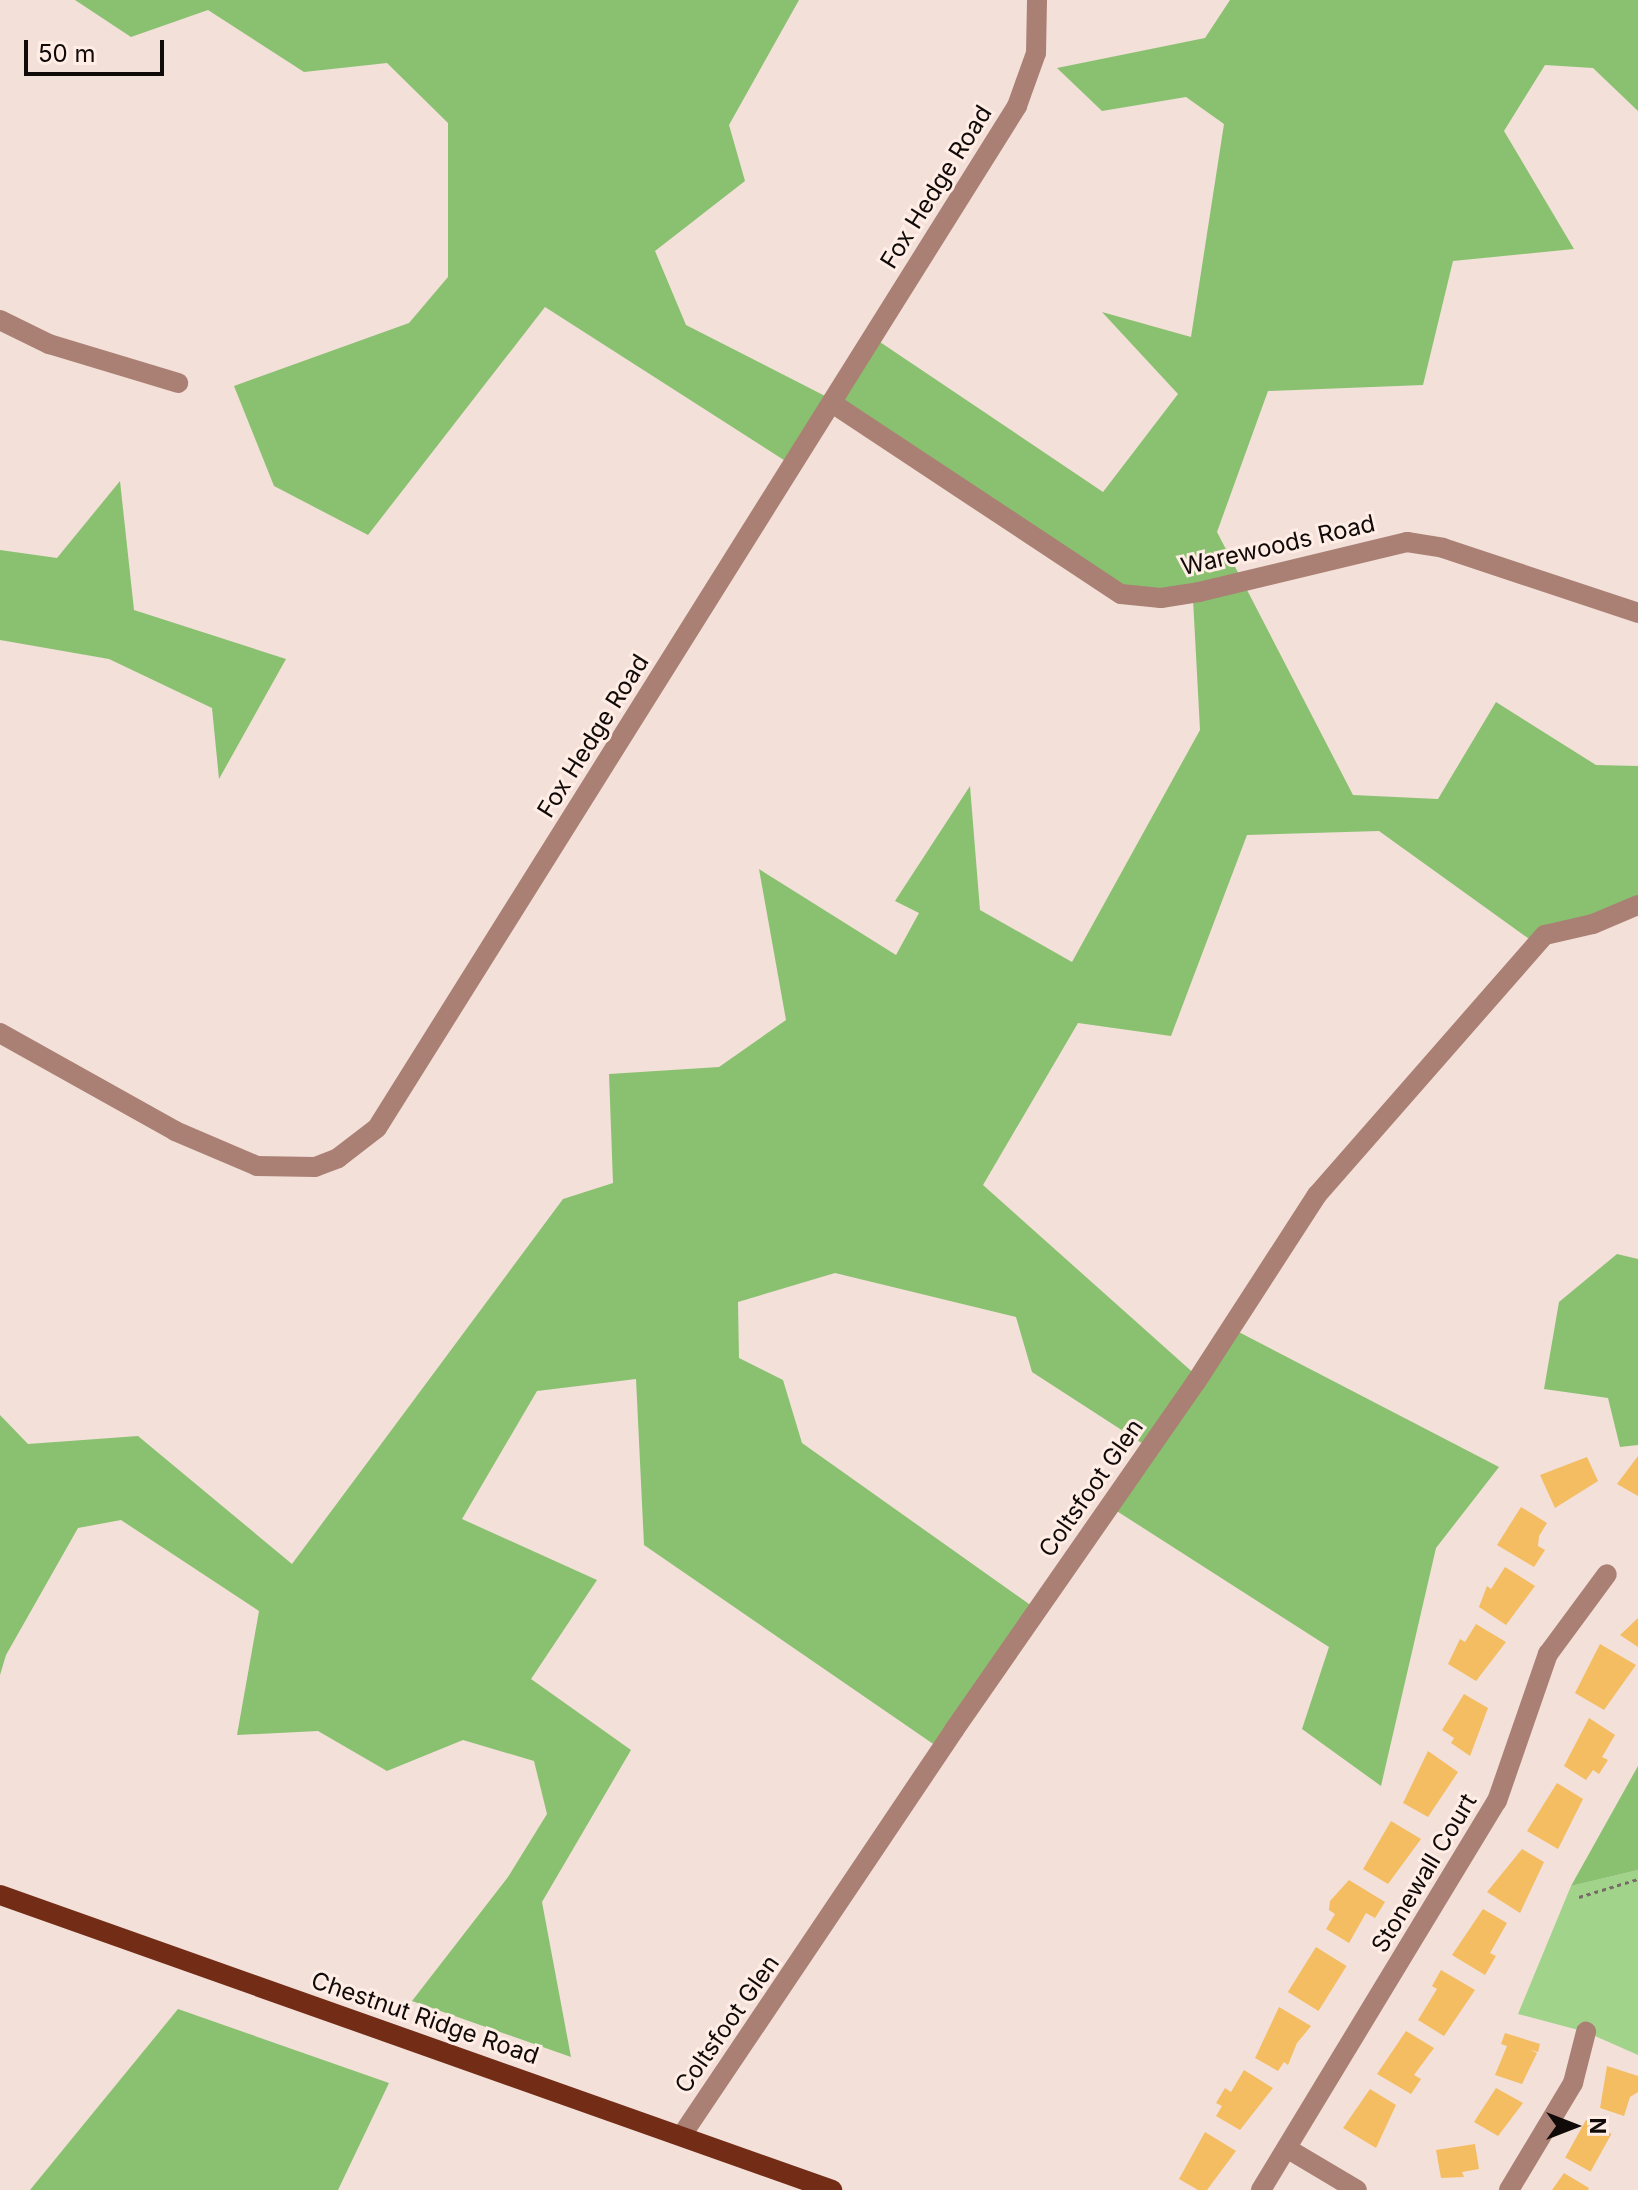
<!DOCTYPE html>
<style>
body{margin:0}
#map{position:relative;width:1638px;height:2190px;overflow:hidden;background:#f2e0d9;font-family:Inter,sans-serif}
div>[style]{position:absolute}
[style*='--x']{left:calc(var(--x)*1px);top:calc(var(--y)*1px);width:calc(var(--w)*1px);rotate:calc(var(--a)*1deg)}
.green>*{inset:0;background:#a1d38a}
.forest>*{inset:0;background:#8ac170}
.building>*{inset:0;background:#f4bd62;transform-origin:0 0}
.path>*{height:3px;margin-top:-1.5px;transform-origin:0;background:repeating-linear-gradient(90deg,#766b67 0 4px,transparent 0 8px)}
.minor>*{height:20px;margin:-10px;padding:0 10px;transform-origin:10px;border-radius:10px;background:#ab8074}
.major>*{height:20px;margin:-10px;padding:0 10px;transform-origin:10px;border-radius:10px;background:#732c16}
span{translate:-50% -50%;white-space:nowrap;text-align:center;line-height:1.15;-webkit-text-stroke:6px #ffede6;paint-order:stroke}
.street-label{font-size:24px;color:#100b09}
.north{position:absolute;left:1534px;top:2086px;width:80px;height:80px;-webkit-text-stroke:6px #ffede6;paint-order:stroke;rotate:90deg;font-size:22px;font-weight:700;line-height:32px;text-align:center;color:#100b09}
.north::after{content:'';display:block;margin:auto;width:28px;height:36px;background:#100b09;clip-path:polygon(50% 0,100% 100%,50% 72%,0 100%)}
.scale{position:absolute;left:24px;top:40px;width:140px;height:36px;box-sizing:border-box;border:4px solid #100b09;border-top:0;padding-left:10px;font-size:24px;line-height:28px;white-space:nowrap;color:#100b09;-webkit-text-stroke:6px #ffede6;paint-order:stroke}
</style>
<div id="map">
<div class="green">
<div style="clip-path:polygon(1638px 1870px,1638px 2055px,1586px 2032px,1518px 2014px,1571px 1886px)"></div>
</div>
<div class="forest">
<div style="clip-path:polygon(75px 0,799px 0,729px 125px,745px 181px,655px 251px,686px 325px,831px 399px,871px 336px,1103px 492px,1178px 394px,1102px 312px,1191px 337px,1224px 124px,1186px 97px,1102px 111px,1057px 68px,1205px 38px,1230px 0,1638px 0,1638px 111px,1593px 68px,1545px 65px,1504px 131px,1574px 249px,1453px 261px,1423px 385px,1268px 391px,1217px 532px,1353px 795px,1438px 799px,1496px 702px,1596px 765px,1638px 766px,1638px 902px,1539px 946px,1379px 831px,1247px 835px,1171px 1036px,1078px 1023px,983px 1185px,1198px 1377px,1231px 1328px,1499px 1467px,1436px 1548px,1381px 1786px,1302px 1729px,1329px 1647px,1112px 1508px,1151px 1449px,1032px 1372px,1016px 1317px,835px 1273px,738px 1302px,739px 1358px,783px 1380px,802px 1443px,1043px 1614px,942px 1750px,644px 1545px,636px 1379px,537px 1391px,462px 1519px,597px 1580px,531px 1679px,631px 1750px,542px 1902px,571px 2057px,412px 2001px,508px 1877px,547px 1814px,534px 1761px,463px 1740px,387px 1771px,318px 1731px,237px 1735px,259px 1611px,121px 1520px,78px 1528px,6px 1655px,0 1675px,0 1415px,28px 1444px,138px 1436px,292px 1564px,563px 1199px,613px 1183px,609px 1074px,719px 1067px,786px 1020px,759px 869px,896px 955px,919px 913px,895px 901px,970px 786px,980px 910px,1072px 962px,1200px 730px,1193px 599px,1097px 585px,825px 410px,790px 464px,545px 307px,368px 535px,274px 486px,234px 386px,409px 323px,448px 277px,448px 123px,387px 63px,304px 72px,208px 10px,131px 37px)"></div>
<div style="clip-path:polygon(120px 481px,134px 610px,286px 659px,219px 779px,212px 708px,109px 659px,0 640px,0 550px,57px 558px)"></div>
<div style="clip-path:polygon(1617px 1254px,1638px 1259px,1638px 1445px,1620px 1447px,1608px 1398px,1544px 1389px,1559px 1302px)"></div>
<div style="clip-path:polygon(1638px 1766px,1638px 1870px,1571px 1886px)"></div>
<div style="clip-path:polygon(178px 2009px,389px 2083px,338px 2190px,30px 2190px)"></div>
</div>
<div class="building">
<div style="clip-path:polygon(1638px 1456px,1638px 1496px,1617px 1484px)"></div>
<div style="clip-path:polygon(1587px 1457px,1598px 1481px,1555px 1508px,1540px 1475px)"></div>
<div style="clip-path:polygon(1521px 1507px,1547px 1523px,1539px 1536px,1538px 1546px,1545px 1550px,1534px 1567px,1497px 1545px)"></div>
<div style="clip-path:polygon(1505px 1567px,1535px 1586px,1506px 1625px,1479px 1607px,1487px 1586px,1491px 1589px)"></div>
<div style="clip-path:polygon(1638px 1618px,1638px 1647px,1620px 1635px)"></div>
<div style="clip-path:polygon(1476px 1624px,1506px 1642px,1476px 1681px,1448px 1664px,1460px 1639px,1465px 1642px)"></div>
<div style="clip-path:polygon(1600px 1644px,1636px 1665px,1604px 1710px,1575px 1693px)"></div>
<div style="clip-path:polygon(1464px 1694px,1488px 1708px,1470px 1756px,1451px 1743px,1454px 1738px,1442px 1730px)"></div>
<div style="clip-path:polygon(1589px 1718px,1615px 1735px,1602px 1757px,1608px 1760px,1599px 1774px,1593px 1770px,1586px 1780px,1564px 1766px)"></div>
<div style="clip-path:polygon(1428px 1751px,1458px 1772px,1428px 1817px,1403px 1803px)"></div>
<div style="clip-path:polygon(1557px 1783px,1583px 1799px,1558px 1849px,1527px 1831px)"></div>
<div style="clip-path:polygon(1391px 1821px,1421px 1839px,1388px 1884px,1363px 1869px)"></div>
<div style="clip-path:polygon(1522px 1849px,1544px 1862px,1520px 1913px,1487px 1892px)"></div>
<div style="clip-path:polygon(1349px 1880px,1385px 1902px,1375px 1918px,1366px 1913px,1349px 1943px,1326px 1929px,1335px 1914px,1329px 1910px,1330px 1901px)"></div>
<div style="clip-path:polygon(1483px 1909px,1507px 1923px,1490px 1953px,1496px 1956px,1485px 1975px,1452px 1955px)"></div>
<div style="left:1316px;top:1947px;width:36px;height:53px;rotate:32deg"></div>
<div style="clip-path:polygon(1441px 1970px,1475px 1990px,1444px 2036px,1418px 2020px,1437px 1989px,1432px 1986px)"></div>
<div style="clip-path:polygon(1279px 2007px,1311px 2026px,1297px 2043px,1288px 2065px,1284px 2062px,1278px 2071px,1255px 2058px)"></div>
<div style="clip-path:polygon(1406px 2031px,1434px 2048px,1414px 2075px,1421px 2079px,1411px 2094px,1377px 2074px)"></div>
<div style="clip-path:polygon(1505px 2033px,1540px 2044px,1538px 2052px,1531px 2050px,1537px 2053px,1522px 2084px,1495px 2075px,1507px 2046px,1501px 2044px)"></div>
<div style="clip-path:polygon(1607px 2066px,1638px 2076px,1638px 2092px,1630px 2097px,1624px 2116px,1600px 2108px)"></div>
<div style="clip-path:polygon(1244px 2070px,1273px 2088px,1240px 2130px,1216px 2116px,1222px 2106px,1216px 2103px,1225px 2088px,1231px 2092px)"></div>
<div style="clip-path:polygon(1496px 2088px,1523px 2103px,1498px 2136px,1474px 2122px)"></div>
<div style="clip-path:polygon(1370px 2089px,1396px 2105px,1376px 2148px,1343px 2128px)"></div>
<div style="left:1586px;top:2120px;width:29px;height:43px;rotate:29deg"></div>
<div style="clip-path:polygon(1205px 2132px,1236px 2151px,1207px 2190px,1198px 2190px,1179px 2179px)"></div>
<div style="clip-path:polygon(1475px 2144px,1479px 2169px,1462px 2172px,1464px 2177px,1441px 2178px,1436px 2150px)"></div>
<div style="clip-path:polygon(1564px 2173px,1589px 2188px,1588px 2190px,1552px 2190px)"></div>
</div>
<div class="path">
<div style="--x:1579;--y:1897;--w:62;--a:-17"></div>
</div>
<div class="minor">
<div style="--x:0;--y:320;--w:55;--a:26.1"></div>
<div style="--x:49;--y:344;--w:135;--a:16.8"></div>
<div style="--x:832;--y:403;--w:346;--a:33.5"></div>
<div style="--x:1121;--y:594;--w:40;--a:5.7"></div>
<div style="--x:1161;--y:598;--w:38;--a:-9"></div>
<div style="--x:1199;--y:592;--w:214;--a:-13.5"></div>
<div style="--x:1407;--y:542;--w:36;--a:9"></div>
<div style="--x:1443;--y:548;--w:206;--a:18.4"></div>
<div style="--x:0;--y:1033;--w:201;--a:29.2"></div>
<div style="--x:175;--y:1131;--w:89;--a:23.1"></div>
<div style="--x:257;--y:1166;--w:58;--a:1"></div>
<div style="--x:315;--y:1167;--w:25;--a:-21"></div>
<div style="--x:338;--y:1158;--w:49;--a:-37.6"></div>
<div style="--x:377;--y:1128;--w:1206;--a:-57.94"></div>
<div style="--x:1017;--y:106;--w:56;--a:-70.3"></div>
<div style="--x:1036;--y:53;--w:53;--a:-88.9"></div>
<div style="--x:682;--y:2135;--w:488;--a:-56.1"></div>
<div style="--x:954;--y:1730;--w:424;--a:-55.2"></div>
<div style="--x:1196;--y:1382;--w:223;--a:-57.1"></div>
<div style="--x:1317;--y:1195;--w:346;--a:-48.8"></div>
<div style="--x:1545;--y:935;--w:49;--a:-12.9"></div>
<div style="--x:1593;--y:924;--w:49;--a:-22.9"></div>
<div style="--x:1288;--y:2149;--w:80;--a:30.7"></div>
<div style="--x:1261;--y:2190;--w:455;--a:-58.8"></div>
<div style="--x:1497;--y:1801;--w:156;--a:-70.9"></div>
<div style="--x:1548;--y:1654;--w:99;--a:-53.6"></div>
<div style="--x:1509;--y:2190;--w:125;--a:-59.1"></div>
<div style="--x:1573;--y:2083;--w:53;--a:-75.7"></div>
</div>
<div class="major">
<div style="--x:0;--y:1895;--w:883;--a:19.52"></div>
</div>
<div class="street-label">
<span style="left:936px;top:187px;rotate:-58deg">Fox Hedge Road</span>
<span style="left:1278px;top:545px;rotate:-13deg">Warewoods Road</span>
<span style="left:593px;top:736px;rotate:-58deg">Fox Hedge Road</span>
<span style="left:1091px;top:1488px;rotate:-55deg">Coltsfoot Glen</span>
<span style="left:1424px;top:1873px;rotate:-59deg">Stonewall Court</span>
<span style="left:425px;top:2018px;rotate:19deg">Chestnut Ridge Road</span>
<span style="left:727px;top:2024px;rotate:-55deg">Coltsfoot Glen</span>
</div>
<div class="north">N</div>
<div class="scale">50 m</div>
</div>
